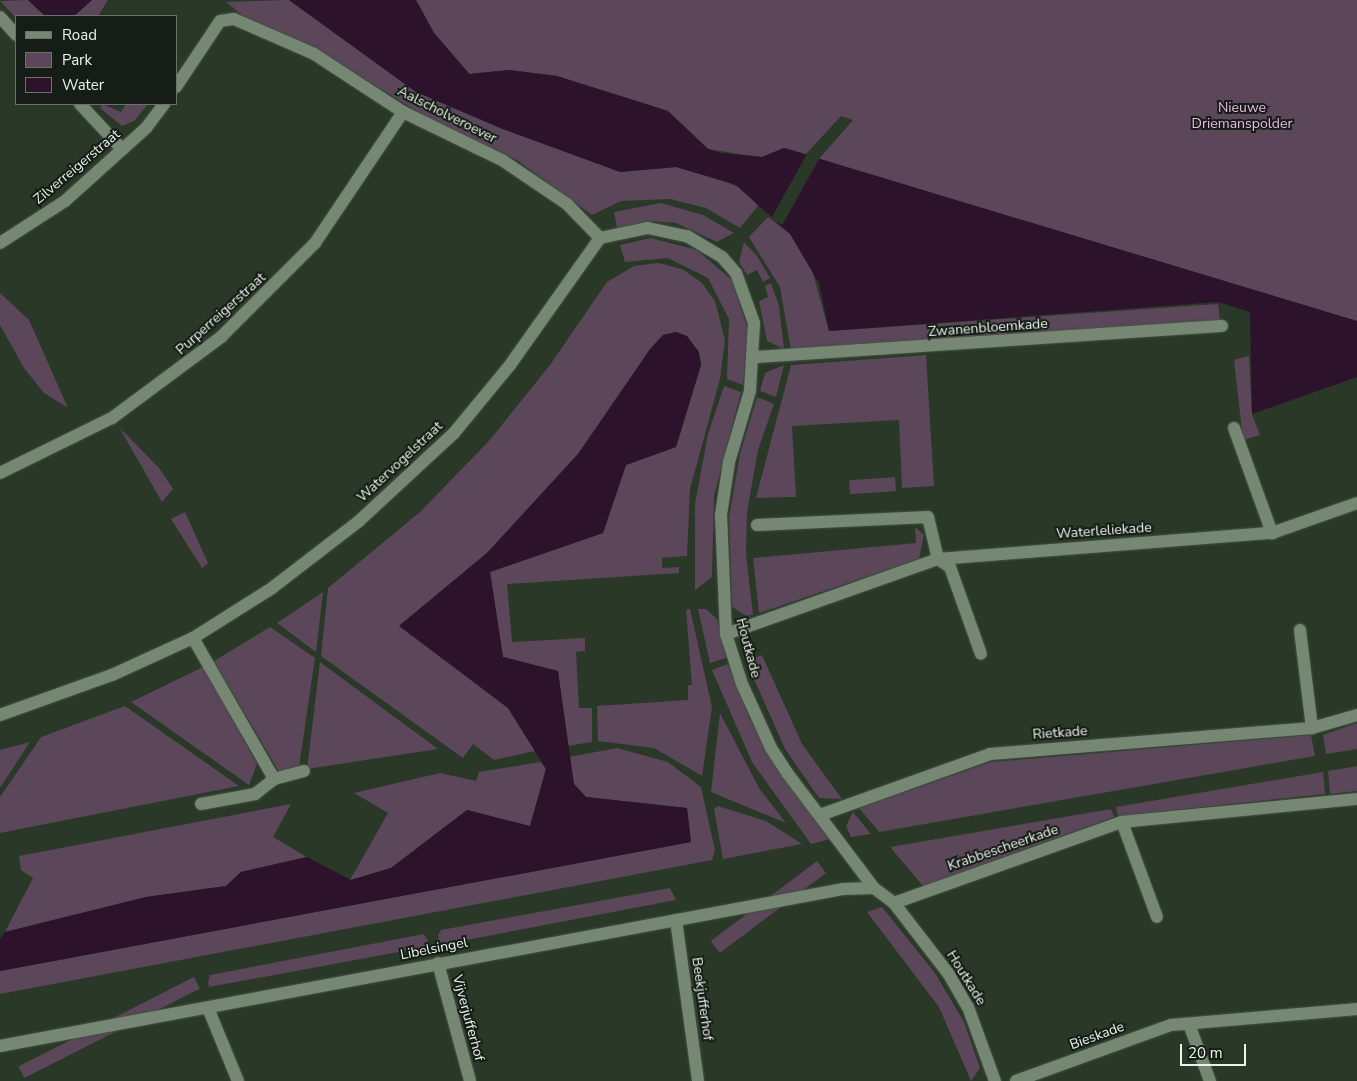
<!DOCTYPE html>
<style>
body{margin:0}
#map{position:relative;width:1357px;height:1081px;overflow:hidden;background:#293827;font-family:"Nunito Sans",sans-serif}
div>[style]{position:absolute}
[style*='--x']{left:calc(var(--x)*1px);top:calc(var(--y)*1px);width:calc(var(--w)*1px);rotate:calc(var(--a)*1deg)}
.green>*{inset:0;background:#5b465a;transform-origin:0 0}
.water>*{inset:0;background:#2c132b}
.pier>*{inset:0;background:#293827;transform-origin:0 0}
.roads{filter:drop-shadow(0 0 1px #455344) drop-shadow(0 0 1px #455344)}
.street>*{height:12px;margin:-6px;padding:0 6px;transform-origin:6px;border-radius:6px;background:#768874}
span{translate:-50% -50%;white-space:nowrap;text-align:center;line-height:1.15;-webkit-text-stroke:4px #161d16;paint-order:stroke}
.park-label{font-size:14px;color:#ebb8e8}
.street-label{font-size:14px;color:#eaf4e9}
.legend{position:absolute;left:15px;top:15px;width:162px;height:90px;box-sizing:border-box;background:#161d16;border:1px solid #6b736a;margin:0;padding:6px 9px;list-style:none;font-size:15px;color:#eaf4e9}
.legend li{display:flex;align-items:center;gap:10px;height:25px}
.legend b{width:25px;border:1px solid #6b736a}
.scale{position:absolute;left:1180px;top:1044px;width:66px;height:22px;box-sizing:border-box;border:2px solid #eaf4e9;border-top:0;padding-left:6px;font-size:15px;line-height:18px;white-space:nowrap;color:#eaf4e9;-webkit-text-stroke:4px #161d16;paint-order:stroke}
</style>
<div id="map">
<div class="green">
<div style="clip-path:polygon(28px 0,45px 16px,16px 18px,0 1px)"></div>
<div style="clip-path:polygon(92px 0,108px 0,98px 16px,74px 16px)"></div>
<div style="clip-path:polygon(289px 0,416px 92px,620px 172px,676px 167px,719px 178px,748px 192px,758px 206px,740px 228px,706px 208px,670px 199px,621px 201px,592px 215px,517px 160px,426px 117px,323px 53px,242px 15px,226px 2px)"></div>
<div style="clip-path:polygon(416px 0,1357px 0,1357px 321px,819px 159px,853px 120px,841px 116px,806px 154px,784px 148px,762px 157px,746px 155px,708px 149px,668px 111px,557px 76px,509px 70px,470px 74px,434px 33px)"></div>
<div style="clip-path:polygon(102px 104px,121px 112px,126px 104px,148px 104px,134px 121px,122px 126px,100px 108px)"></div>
<div style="clip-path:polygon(661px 203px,703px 215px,734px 233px,717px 242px,676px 223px,649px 221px,617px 228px,614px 212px)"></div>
<div style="clip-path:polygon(768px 217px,790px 234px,812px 270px,829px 331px,1218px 304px,1220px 320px,791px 350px,780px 287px,749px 237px)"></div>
<div style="clip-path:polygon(651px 238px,697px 250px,732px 280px,748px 330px,743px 385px,727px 379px,729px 319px,708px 278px,668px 258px,625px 262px,620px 245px)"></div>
<div style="clip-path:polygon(744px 242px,757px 256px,770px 278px,763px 282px,757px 270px,747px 275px,739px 262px)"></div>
<div style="clip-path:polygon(658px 263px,682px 269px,702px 283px,715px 301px,725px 340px,720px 379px,690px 489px,687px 556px,662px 558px,662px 568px,679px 567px,679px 573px,507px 584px,512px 642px,585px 638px,585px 651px,576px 652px,579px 708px,592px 708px,592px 742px,567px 746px,558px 671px,503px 657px,490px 572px,603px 533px,626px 465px,676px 447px,701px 365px,687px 336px,676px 332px,663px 335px,578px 454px,487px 553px,400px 625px,508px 708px,535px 751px,494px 760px,473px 744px,463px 758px,321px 656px,328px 588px,420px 512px,488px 442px,550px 365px,607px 282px,634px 266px)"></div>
<div style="clip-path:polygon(771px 283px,779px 306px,784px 349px,767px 341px,759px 301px,768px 297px,765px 286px)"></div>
<div style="clip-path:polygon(0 293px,29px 320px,68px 408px,44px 393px,24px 368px,0 325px)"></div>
<div style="clip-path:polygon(926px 355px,934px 486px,902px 488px,899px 420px,792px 426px,796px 497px,756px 498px,791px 365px)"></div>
<div style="clip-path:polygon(1249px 356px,1252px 414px,1260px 435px,1243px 440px,1234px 360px)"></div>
<div style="clip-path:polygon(784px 365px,776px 397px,760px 391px,765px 373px)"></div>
<div style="clip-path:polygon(724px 386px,741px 392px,714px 496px,712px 577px,695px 590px,695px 504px,708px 434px)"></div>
<div style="clip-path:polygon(757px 397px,774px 404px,758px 450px,747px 512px,746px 553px,753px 615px,747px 616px,732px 607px,729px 517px,740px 454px)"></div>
<div style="clip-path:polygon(119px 427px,160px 469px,173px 489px,162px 502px)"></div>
<div style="left:895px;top:477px;width:14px;height:46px;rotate:86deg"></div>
<div style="clip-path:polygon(185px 512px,208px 563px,202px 568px,171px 519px)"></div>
<div style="clip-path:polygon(915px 527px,924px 535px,919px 559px,759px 613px,753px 558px,916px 543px)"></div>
<div style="clip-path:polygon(323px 592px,316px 652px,277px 623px)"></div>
<div style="clip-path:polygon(690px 609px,712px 707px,702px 776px,654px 748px,598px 741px,597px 706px,688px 700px,688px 685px,692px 685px,686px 610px)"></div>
<div style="clip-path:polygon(698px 609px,706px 609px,717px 619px,726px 658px,710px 663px)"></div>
<div style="clip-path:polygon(270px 627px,315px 658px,299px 767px,279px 772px,214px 661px)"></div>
<div style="clip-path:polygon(762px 655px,802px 744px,842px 799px,819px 798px,785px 749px,746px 661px)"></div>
<div style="clip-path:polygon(320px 662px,438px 749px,307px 769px)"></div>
<div style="clip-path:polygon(728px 664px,750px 719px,777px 769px,830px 839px,811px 844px,752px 762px,712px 670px)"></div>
<div style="clip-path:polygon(203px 667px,257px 764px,249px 785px,131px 702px)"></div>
<div style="clip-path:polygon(125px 706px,239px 786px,0 833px,0 797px,41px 737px)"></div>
<div style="clip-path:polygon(720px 713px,759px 788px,786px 823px,711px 792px)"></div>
<div style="clip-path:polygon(1357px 723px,1357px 749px,1326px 754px,1323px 735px)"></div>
<div style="clip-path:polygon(1311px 735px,1315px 756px,879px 832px,859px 808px,991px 762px)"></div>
<div style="clip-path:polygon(30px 742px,0 788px,0 750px)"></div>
<div style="clip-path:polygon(617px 748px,668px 762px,701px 787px,715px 850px,712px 860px,0 994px,0 971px,691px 842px,687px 808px,586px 797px,574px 784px,569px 757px)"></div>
<div style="clip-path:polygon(541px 762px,546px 769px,530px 826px,467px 810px,391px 868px,350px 880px,388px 813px,354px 793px,440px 773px,476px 781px,479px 772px)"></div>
<div style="clip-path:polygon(1357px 766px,1357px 791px,1330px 794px,1328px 771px)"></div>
<div style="clip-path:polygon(1323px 772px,1325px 794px,1118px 816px,1116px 807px)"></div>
<div style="clip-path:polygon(291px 804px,273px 837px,307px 857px,241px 872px,226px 886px,146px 897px,5px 932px,33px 878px,21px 870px,19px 856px)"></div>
<div style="clip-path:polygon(718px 806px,766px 821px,802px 844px,723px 859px,714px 809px)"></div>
<div style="clip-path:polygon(1111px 809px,1114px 817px,923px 886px,890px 847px)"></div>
<div style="clip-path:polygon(853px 812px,871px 834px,851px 837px,846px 826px)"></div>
<div style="left:817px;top:861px;width:15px;height:133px;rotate:53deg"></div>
<div style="clip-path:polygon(670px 888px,676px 900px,440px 945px,438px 935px,441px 930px)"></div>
<div style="clip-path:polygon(882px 907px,935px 973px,964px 1022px,980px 1068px,971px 1081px,939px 1007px,867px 912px)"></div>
<div style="clip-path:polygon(424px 934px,431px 946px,209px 987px,208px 982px,210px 975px)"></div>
<div style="left:194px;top:977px;width:13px;height:197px;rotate:63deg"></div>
</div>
<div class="water">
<div style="clip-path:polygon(28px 0,92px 0,74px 16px,45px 16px)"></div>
<div style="clip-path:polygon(289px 0,416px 0,434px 33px,469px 74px,509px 70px,557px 76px,668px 111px,708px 149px,721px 153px,762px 157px,784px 148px,1357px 321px,1357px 377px,1252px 414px,1250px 312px,1218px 302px,829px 331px,819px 283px,790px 234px,736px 185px,676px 167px,620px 172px,500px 128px,416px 92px)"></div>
<div style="clip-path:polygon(676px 332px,687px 336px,699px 352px,701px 365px,676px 447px,626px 465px,603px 533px,490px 572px,503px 657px,558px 671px,574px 784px,586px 797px,687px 808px,691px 842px,0 971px,0 939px,5px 932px,146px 897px,226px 886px,241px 872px,307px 857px,351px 880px,391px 868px,467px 810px,530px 826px,546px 769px,508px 708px,399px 626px,487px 553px,578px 454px,650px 349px,663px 335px)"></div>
</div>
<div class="pier">
<div style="left:808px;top:152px;width:13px;height:76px;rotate:29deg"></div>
</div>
<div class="roads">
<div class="street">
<div style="--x:0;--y:17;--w:24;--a:48"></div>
<div style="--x:176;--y:87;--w:79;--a:-56.3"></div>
<div style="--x:220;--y:21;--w:14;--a:-8"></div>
<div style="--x:234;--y:19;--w:87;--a:23.6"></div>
<div style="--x:314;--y:54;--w:106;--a:33.1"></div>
<div style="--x:403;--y:112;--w:110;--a:25.9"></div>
<div style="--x:502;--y:160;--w:78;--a:34.1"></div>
<div style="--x:567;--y:204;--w:47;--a:45.9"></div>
<div style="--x:80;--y:104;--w:62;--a:47"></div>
<div style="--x:0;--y:243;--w:77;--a:-32.9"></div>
<div style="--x:65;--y:201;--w:109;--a:-42"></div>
<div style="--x:146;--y:128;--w:30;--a:-53"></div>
<div style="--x:755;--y:357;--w:468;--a:-3.8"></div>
<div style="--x:1234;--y:428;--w:112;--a:70.1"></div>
<div style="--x:0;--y:473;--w:125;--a:-26.2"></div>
<div style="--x:112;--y:418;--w:136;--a:-36.6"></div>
<div style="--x:221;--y:337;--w:133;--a:-45"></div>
<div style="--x:315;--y:243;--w:158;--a:-56.1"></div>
<div style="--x:757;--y:525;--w:171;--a:-2.7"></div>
<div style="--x:928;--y:517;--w:43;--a:76.6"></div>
<div style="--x:938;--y:559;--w:14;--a:34"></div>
<div style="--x:950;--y:567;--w:92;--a:70.4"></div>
<div style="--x:1300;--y:630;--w:99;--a:83"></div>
<div style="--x:726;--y:634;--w:225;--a:-19.5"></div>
<div style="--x:938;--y:559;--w:335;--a:-4.5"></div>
<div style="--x:1272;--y:533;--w:90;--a:-19.4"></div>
<div style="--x:193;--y:638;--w:163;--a:60.1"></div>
<div style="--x:0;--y:715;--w:119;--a:-19.7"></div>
<div style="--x:112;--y:675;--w:89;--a:-24.6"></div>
<div style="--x:193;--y:638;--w:93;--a:-32.3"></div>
<div style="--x:272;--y:588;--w:110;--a:-37.6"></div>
<div style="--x:359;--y:521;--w:129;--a:-42.8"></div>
<div style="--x:454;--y:433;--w:88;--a:-50.5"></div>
<div style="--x:510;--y:365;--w:156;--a:-54.7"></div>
<div style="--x:600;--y:238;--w:49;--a:-11.8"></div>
<div style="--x:648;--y:228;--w:40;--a:12"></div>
<div style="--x:687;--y:236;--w:41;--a:31"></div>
<div style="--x:722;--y:257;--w:21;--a:49"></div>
<div style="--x:736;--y:273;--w:53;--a:70.2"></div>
<div style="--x:754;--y:323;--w:68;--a:93.4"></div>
<div style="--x:750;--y:391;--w:74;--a:106.5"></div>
<div style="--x:729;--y:462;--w:54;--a:98.6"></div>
<div style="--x:721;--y:515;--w:119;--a:87.6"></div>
<div style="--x:726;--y:634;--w:52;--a:72.3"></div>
<div style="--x:742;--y:684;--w:70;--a:65.6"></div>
<div style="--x:771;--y:748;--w:31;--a:57"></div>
<div style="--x:788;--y:774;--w:143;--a:53"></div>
<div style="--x:874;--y:888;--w:25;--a:37"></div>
<div style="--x:894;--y:903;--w:88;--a:52.4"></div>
<div style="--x:948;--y:973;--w:39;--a:60"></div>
<div style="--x:968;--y:1007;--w:79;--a:70"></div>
<div style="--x:201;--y:804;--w:55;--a:-10.5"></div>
<div style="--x:255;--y:794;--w:24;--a:-38"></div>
<div style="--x:274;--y:779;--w:31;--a:-15"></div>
<div style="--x:820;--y:815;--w:181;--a:-19.7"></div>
<div style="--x:990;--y:754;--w:323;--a:-4.6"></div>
<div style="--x:1312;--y:728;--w:47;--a:-16.1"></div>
<div style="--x:1122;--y:822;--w:101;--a:69.8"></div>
<div style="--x:894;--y:903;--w:242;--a:-19.6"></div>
<div style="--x:1122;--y:822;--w:236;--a:-5.6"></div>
<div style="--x:676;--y:920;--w:162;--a:82.2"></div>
<div style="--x:438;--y:963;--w:122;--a:74.8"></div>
<div style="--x:208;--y:1008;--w:79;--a:67.7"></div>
<div style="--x:1189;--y:1024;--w:61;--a:69.8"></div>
<div style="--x:0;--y:1046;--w:857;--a:-10.55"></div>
<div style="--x:843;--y:889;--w:31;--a:-2"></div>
<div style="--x:1016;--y:1081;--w:165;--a:-19.9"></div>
<div style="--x:1171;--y:1025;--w:187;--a:-4.9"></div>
</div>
</div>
<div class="park-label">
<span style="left:1242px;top:116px">Nieuwe<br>Driemanspolder</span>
</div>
<div class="street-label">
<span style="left:447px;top:115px;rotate:27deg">Aalscholveroever</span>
<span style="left:77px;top:167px;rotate:-40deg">Zilverreigerstraat</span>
<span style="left:221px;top:314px;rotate:-42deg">Purperreigerstraat</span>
<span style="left:988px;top:328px;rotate:-4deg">Zwanenbloemkade</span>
<span style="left:400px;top:462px;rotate:-43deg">Watervogelstraat</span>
<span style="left:1104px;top:531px;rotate:-4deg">Waterleliekade</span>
<span style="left:748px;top:648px;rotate:75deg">Houtkade</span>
<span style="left:1060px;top:733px;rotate:-4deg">Rietkade</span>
<span style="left:1003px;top:848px;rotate:-19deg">Krabbescheerkade</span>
<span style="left:434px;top:949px;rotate:-11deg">Libelsingel</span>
<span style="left:966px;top:978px;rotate:58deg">Houtkade</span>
<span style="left:702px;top:999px;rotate:82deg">Beekjufferhof</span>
<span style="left:468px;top:1018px;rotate:75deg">Vijverjufferhof</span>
<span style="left:1097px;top:1036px;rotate:-20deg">Bieskade</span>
</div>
<ul class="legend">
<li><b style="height:6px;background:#768874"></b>Road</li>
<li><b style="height:14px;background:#5b465a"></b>Park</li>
<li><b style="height:14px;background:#2c132b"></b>Water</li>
</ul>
<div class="scale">20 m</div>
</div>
